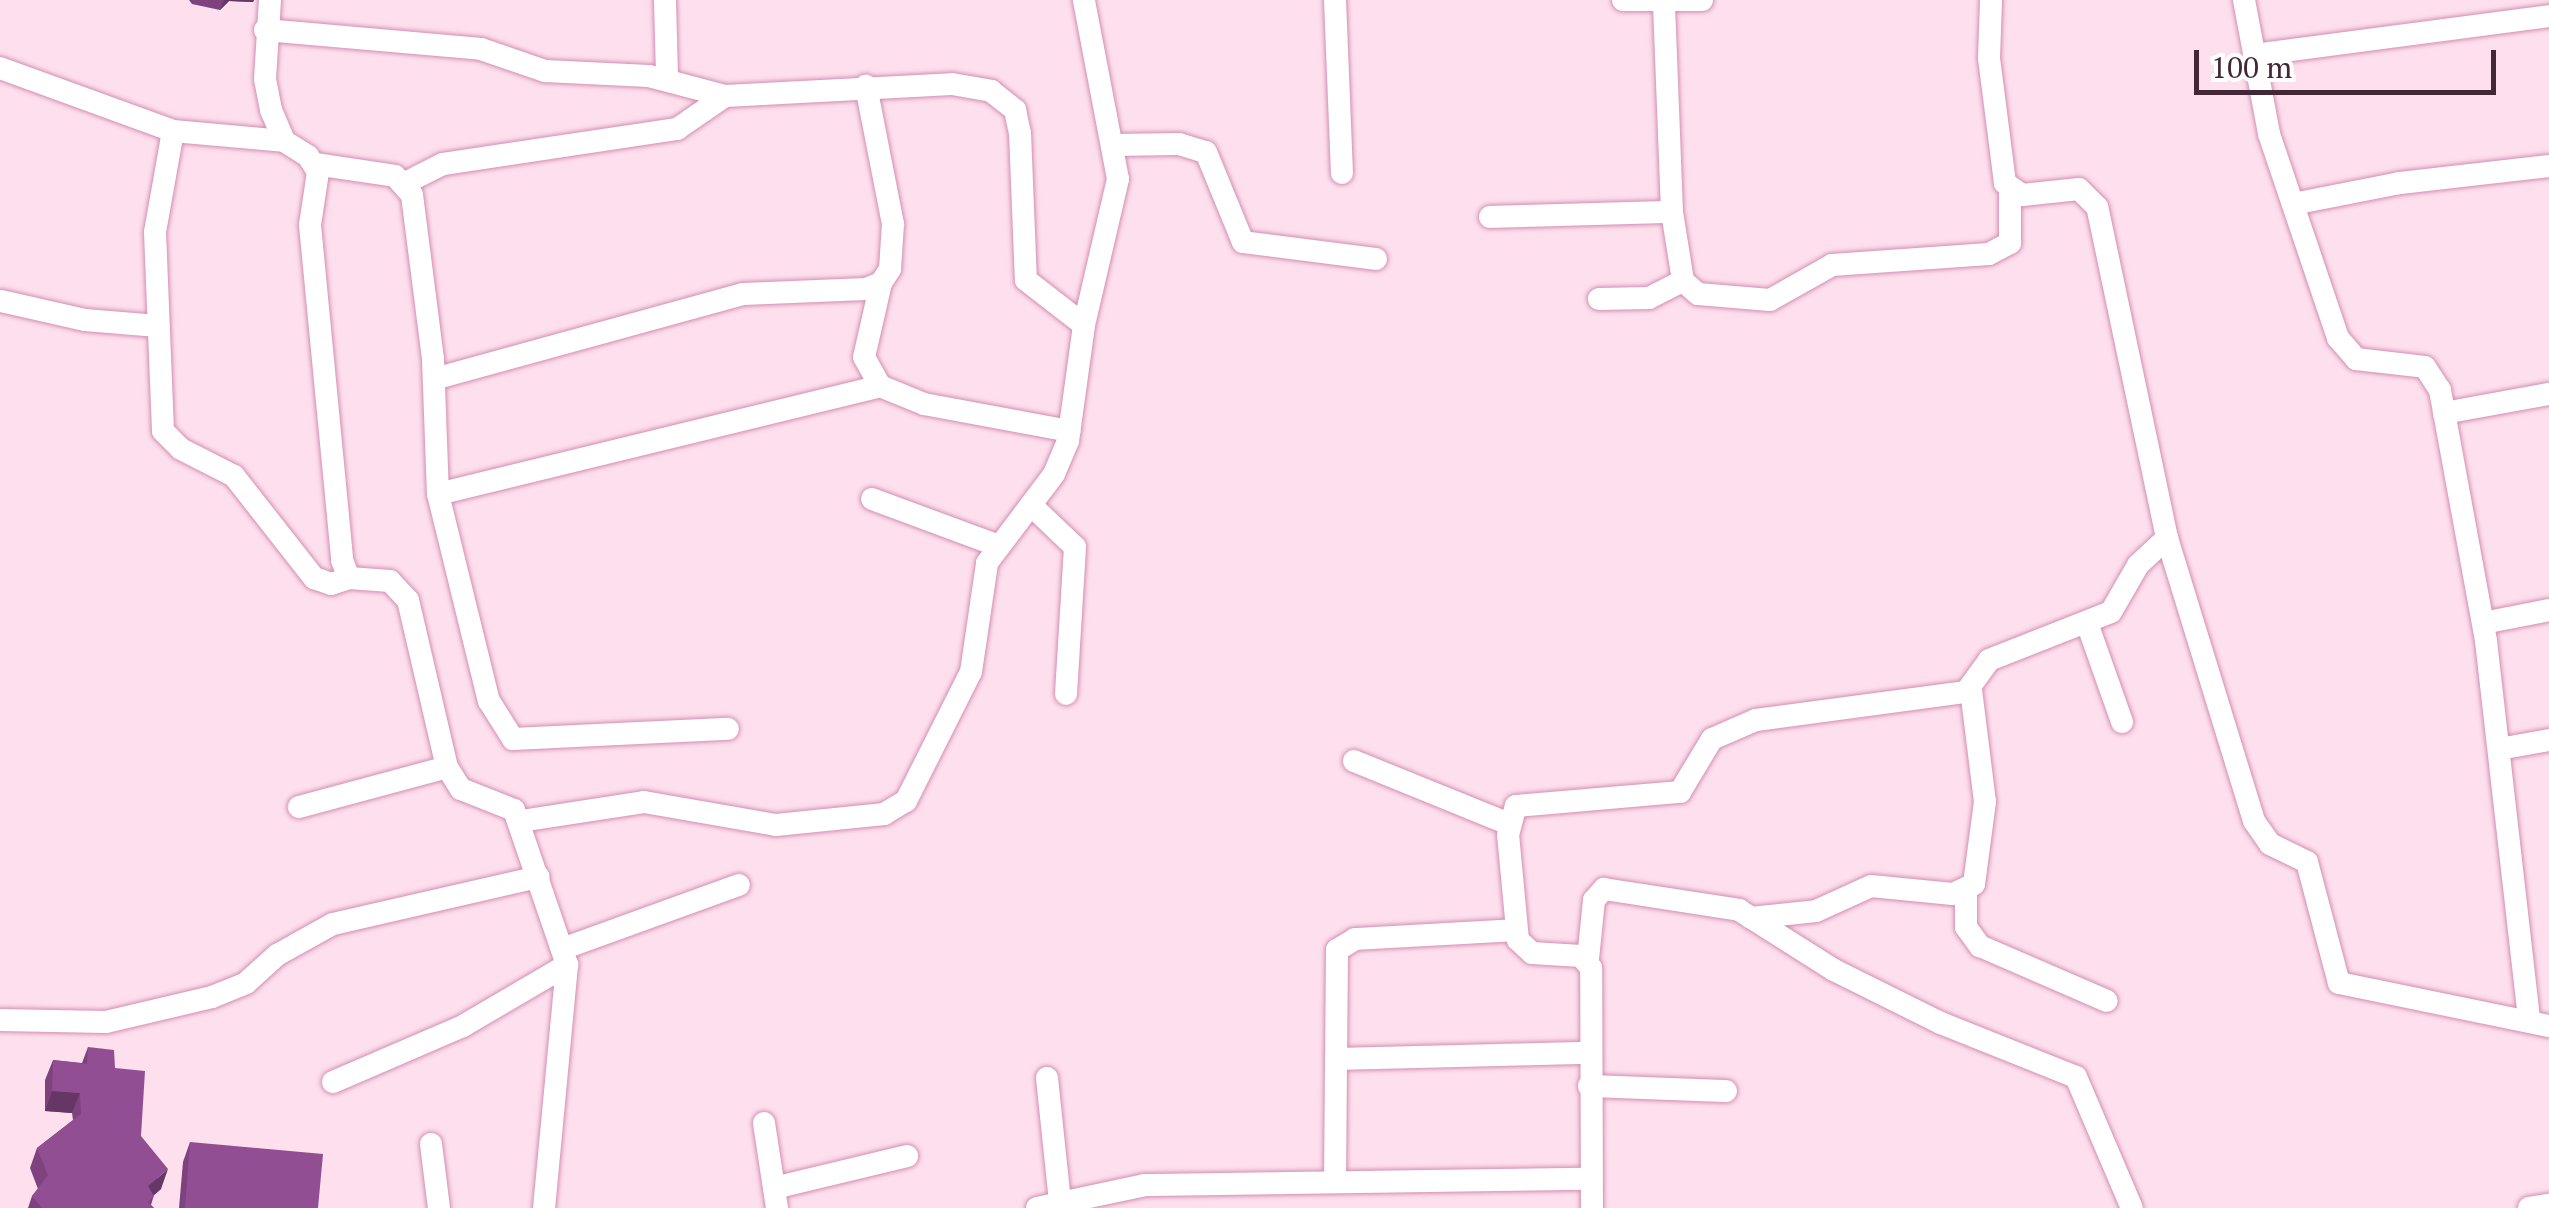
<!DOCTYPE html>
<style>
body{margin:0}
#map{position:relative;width:2549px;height:1208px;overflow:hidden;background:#fddfed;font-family:"PT Serif",serif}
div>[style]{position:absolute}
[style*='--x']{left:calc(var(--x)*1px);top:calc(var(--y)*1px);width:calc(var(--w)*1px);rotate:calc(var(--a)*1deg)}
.roads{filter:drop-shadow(0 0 2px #d48eb2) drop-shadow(0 0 2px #d48eb2)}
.minor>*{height:22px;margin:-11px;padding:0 11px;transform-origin:11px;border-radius:11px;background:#fff}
.wall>*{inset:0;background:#7e437e}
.shaded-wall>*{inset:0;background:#663766}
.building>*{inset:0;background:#924e92}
span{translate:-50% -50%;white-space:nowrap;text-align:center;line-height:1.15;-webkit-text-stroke:10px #fff;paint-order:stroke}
.scale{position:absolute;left:2194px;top:50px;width:302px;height:45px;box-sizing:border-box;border:5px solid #432736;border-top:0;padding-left:12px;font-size:30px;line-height:35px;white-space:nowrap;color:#432736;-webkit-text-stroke:8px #fff;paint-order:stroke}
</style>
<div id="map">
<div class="roads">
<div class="minor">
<div style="--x:270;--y:0;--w:79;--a:93.6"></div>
<div style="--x:265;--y:79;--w:32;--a:79"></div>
<div style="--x:271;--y:110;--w:34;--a:67"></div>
<div style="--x:284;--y:141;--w:28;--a:32"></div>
<div style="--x:308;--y:156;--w:19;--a:58"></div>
<div style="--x:318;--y:172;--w:54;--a:98.6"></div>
<div style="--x:310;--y:225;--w:337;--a:84.5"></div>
<div style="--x:342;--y:560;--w:19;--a:69"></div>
<div style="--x:349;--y:578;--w:41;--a:4.2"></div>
<div style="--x:390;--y:581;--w:26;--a:47"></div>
<div style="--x:408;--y:600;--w:171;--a:76.9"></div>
<div style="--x:447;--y:767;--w:26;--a:58"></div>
<div style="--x:461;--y:789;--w:57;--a:21.6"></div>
<div style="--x:514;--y:810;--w:164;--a:71.1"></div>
<div style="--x:567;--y:965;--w:244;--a:95.4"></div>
<div style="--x:665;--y:0;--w:79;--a:88.5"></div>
<div style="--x:1335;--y:0;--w:173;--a:87.7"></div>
<div style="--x:1623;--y:0;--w:79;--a:0"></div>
<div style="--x:2244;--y:0;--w:136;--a:79.4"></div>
<div style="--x:2269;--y:134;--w:215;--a:71.3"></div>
<div style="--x:2338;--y:338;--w:28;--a:49"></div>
<div style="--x:2356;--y:359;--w:69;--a:6.6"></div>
<div style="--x:2425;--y:367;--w:27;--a:57"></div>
<div style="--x:2440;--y:390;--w:255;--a:79.6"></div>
<div style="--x:2486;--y:641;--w:382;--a:83.5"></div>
<div style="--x:1664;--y:4;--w:208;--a:87.8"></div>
<div style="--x:1672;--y:212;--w:70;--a:80.9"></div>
<div style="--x:1683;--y:281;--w:20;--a:41"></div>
<div style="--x:1698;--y:294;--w:72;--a:4.8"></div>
<div style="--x:1770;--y:300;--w:71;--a:-29.4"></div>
<div style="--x:1832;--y:265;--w:157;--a:-4"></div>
<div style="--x:1989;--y:254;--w:24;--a:-28"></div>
<div style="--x:2010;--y:243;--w:51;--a:-90"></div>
<div style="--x:265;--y:30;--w:217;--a:5"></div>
<div style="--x:481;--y:49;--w:68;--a:19"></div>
<div style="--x:545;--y:71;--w:104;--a:2.8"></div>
<div style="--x:649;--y:76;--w:79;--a:14.7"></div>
<div style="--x:725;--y:96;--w:227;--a:-3"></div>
<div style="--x:952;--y:84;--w:40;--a:10"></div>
<div style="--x:991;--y:91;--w:31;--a:38"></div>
<div style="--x:1015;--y:110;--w:24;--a:78"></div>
<div style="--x:1020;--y:133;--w:147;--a:87.7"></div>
<div style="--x:1026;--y:280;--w:73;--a:37.8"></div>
<div style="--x:2254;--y:55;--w:298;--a:-7.5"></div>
<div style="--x:0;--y:68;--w:184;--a:20"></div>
<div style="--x:173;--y:131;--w:111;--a:5.1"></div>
<div style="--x:173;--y:131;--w:103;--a:100.1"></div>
<div style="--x:155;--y:232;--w:199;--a:87.7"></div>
<div style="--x:163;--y:431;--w:25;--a:45"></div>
<div style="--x:181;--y:449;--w:59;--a:27"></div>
<div style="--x:234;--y:476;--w:130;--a:51.9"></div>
<div style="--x:314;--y:578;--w:18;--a:19"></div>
<div style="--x:331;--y:584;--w:19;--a:-18"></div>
<div style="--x:1114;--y:145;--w:65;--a:-0.9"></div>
<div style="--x:1179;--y:144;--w:28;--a:17"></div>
<div style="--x:1206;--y:152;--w:97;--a:67.7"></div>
<div style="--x:1243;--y:242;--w:134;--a:7.3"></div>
<div style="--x:315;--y:164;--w:81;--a:8.5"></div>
<div style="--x:395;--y:176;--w:25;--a:48"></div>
<div style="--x:412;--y:195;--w:165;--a:82.7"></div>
<div style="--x:433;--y:359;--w:135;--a:87.9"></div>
<div style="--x:438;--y:494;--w:455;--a:-13.7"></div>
<div style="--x:405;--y:183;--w:42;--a:-26.6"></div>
<div style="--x:443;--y:164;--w:237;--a:-8.5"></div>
<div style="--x:677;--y:129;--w:58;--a:-34.5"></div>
<div style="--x:2293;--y:204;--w:109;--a:-11.1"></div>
<div style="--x:2400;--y:183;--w:150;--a:-6.5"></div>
<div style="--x:1490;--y:217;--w:182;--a:-1.6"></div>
<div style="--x:881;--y:283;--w:76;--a:102.9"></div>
<div style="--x:864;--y:357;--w:33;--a:61"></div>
<div style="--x:880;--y:386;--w:48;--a:22.2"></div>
<div style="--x:924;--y:404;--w:148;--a:10.5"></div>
<div style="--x:1599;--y:299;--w:50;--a:-1.1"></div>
<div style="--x:1649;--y:298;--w:38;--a:-27"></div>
<div style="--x:1;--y:301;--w:86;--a:12.7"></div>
<div style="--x:85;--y:320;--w:73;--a:4.7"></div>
<div style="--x:434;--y:379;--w:320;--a:-15.4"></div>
<div style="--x:743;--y:294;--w:123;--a:-2.3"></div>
<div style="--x:866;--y:289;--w:16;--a:-22"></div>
<div style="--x:881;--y:283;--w:17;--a:-57"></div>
<div style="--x:890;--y:269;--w:45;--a:-86.2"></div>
<div style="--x:893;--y:224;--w:141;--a:-101.1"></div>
<div style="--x:2444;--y:413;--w:107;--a:-10.3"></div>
<div style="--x:438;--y:494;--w:213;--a:76.2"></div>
<div style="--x:489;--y:701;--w:45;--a:57.7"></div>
<div style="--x:513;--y:739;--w:215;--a:-2.7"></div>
<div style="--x:872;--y:499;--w:135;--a:20.3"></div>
<div style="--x:1032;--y:506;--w:59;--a:43.6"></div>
<div style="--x:1075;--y:547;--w:147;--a:93.5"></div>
<div style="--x:2167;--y:538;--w:296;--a:72.9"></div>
<div style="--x:2254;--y:821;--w:28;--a:55"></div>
<div style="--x:2270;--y:844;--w:41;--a:25.9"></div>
<div style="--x:2307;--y:862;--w:125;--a:75.2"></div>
<div style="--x:2339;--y:983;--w:214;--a:11.6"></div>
<div style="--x:2087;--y:623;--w:105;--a:70.5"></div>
<div style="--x:2483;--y:623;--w:67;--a:-11.1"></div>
<div style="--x:2499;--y:749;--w:51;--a:-10.2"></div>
<div style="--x:1354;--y:761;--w:167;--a:22.1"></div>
<div style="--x:299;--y:807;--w:153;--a:-15.1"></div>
<div style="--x:521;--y:821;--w:124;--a:-8.8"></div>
<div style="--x:644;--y:802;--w:134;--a:9.9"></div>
<div style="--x:776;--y:825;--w:109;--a:-5.8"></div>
<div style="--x:884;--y:814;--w:26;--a:-31"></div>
<div style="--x:906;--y:801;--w:144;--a:-63.3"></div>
<div style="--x:971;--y:672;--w:110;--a:-81.6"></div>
<div style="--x:987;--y:563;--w:111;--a:-53"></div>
<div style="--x:1054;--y:474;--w:36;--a:-67"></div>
<div style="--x:1068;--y:441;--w:117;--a:-82.1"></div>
<div style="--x:1084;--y:325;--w:150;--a:-76.9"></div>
<div style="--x:1118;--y:179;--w:182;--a:-100.8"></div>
<div style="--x:1966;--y:892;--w:35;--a:90"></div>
<div style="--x:1966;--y:927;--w:24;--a:54"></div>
<div style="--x:1980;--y:946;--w:138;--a:23.4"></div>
<div style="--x:1751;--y:918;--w:65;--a:-6.1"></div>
<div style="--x:1816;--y:911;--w:60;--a:-24.4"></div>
<div style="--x:1871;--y:886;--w:82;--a:5.6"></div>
<div style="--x:1953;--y:894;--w:23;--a:-25"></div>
<div style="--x:1974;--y:884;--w:83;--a:-82.4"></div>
<div style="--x:1985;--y:802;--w:113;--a:-97.1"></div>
<div style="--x:562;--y:949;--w:188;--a:-19.9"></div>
<div style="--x:1588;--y:959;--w:59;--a:-84.2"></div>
<div style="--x:1594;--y:900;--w:15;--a:-48"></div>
<div style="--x:1604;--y:889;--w:137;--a:8.8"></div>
<div style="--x:1739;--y:910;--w:112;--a:32.3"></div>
<div style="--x:1834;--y:970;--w:119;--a:26.4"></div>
<div style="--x:1941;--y:1023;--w:145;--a:21.8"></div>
<div style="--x:2076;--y:1077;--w:142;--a:66.9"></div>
<div style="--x:0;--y:1020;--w:106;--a:1.1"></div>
<div style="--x:106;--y:1022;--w:109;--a:-13.3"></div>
<div style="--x:212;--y:997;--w:37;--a:-22"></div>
<div style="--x:246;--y:983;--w:42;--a:-42.1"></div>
<div style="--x:277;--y:955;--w:64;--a:-29"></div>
<div style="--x:333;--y:924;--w:211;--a:-12.9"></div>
<div style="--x:1336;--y:1059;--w:253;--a:-1.4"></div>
<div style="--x:1047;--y:1078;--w:125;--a:84"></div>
<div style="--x:333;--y:1082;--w:142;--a:-23.3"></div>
<div style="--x:463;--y:1026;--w:121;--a:-30.4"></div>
<div style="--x:1589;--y:1086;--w:137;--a:2.1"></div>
<div style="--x:764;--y:1123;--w:86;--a:81.3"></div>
<div style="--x:431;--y:1144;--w:64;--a:82.9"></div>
<div style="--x:1335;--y:1181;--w:231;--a:-89.5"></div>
<div style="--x:1337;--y:950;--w:21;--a:-31"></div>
<div style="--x:1355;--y:939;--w:161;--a:-3.2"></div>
<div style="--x:774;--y:1188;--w:137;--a:-13.5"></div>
<div style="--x:1037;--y:1208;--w:110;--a:-12"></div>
<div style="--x:1145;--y:1185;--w:446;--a:-0.8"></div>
<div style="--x:1592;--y:1208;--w:240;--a:-90.2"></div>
<div style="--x:1591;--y:968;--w:16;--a:-130"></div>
<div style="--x:1581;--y:956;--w:49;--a:-176.5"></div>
<div style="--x:1532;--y:953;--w:19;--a:-137"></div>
<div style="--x:1518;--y:940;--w:105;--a:-95.4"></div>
<div style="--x:1508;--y:835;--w:30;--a:-75"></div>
<div style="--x:1516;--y:806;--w:165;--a:-4.9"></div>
<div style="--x:1680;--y:792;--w:62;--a:-58.9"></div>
<div style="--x:1712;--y:739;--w:48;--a:-23.4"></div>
<div style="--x:1756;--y:720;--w:212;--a:-7.6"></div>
<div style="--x:1966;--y:692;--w:39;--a:-54"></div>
<div style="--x:1989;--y:660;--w:131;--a:-21.5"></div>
<div style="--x:2111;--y:612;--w:54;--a:-60.1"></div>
<div style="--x:2138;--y:565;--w:40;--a:-43"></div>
<div style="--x:2167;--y:538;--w:338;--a:-101.9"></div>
<div style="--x:2097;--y:207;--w:25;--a:-135"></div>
<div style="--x:2079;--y:189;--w:57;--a:174"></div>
<div style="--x:2022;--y:195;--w:21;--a:-145"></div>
<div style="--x:2005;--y:183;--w:126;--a:-97.3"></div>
<div style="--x:1989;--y:58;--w:58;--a:-88"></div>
<div style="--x:2529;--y:1208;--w:20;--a:-9"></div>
</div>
</div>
<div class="wall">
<div style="clip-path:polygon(189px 0,254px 0,253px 2px,229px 1px,220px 10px,192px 4px)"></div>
<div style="clip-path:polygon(88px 1047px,115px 1068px,161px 1189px,154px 1195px,151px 1205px,154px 1208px,28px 1208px,32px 1196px,38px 1189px,30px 1168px,37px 1148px,73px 1120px,72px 1113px,45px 1111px,45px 1080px,53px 1060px,82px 1063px)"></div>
<div style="clip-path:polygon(190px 1142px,318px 1208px,179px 1208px,183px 1162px)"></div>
</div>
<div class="shaded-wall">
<div style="clip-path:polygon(224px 0,254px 0,253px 2px,229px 1px,220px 10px)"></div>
<div style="clip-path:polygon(52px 1091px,80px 1093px,72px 1113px,45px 1111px)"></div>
<div style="clip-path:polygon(168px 1169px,161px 1189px,141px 1206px,148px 1186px)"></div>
</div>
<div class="building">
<div style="clip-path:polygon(88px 1047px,114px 1050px,115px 1068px,145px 1071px,141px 1136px,168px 1169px,148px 1186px,154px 1196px,148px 1202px,154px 1208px,42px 1208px,32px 1196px,48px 1175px,37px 1148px,81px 1114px,80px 1093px,52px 1091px,53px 1060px,87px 1064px)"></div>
<div style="clip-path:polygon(190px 1142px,323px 1154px,318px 1208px,185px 1208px)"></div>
</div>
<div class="scale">100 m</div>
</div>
